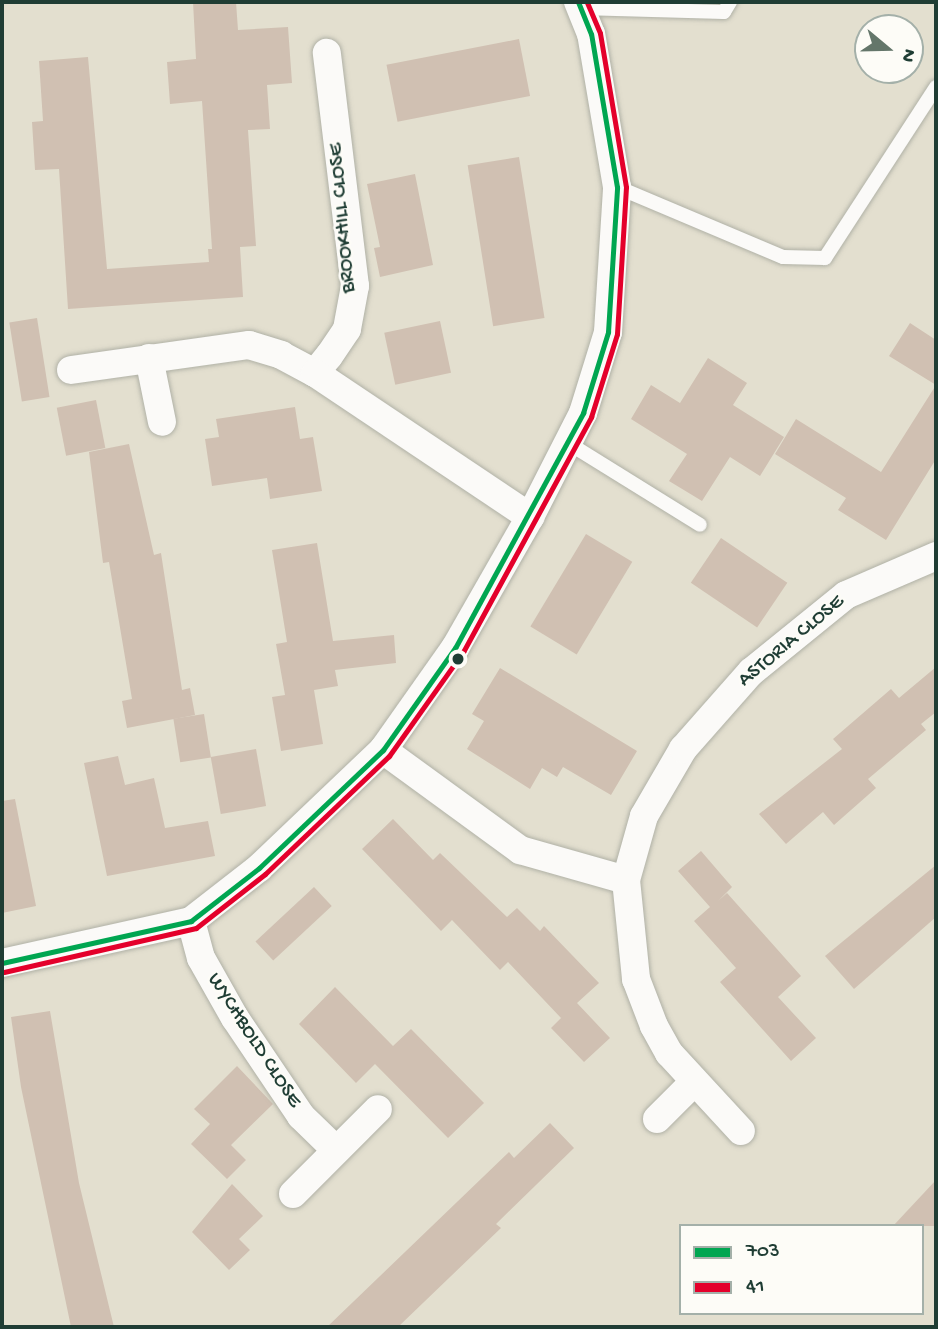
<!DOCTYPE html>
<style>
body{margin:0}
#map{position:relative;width:938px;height:1329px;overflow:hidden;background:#e3dfcf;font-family:"Gochi Hand",sans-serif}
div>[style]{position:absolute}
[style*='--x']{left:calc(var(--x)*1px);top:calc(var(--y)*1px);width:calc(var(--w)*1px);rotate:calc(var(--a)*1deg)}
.building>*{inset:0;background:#d0c0b2;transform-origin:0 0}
.roads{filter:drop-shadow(0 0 2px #b0b1a6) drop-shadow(0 0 2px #b0b1a6)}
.lane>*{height:14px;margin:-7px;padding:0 7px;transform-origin:7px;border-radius:7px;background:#fbfaf8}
.street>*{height:28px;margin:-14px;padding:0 14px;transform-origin:14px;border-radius:14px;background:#fbfaf8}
.bus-1>*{height:5px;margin:-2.5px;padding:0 2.5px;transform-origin:2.5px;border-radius:2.5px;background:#00a651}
.bus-2>*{height:5px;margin:-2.5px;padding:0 2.5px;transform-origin:2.5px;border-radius:2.5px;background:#e4002b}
.dots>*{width:19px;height:19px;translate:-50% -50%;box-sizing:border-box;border:4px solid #fdfcf7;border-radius:50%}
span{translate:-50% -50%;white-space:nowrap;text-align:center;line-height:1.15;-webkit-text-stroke:5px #fdfcf7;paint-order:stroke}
.street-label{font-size:21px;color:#1f3d34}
.frame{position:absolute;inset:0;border:4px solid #1f3d34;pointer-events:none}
.legend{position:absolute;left:679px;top:1224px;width:245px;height:91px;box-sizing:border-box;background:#fdfcf7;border:2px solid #a4b0a9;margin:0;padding:9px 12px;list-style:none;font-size:21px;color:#1f3d34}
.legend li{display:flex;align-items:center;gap:14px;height:35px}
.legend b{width:35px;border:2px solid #a4b0a9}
.north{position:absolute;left:854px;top:14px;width:70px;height:70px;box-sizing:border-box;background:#fdfcf7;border:2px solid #a4b0a9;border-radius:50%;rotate:109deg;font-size:19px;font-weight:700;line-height:28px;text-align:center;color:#1f3d34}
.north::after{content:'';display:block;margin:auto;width:24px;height:32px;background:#64766a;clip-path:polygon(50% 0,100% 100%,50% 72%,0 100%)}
</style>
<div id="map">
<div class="building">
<div style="clip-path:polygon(193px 2px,236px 2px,238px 30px,288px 27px,292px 83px,267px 85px,270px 129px,248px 130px,256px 246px,240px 247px,243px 297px,68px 309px,59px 169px,35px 170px,32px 122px,43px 121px,39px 61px,88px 57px,107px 269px,209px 262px,208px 249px,212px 249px,202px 101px,170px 104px,167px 62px,196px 59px)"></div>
<div style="left:519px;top:39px;width:58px;height:135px;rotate:79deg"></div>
<div style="left:519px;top:157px;width:163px;height:52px;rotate:81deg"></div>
<div style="clip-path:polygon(415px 174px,433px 265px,380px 277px,374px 248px,380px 247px,367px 184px)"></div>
<div style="left:37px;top:318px;width:80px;height:28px;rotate:81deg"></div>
<div style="left:440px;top:321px;width:53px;height:57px;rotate:78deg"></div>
<div style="clip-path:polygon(910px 323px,936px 340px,936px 459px,886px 540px,838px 510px,846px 498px,775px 454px,796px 419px,881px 472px,936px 385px,889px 356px)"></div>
<div style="clip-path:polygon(708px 358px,747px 383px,733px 405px,784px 437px,760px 476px,730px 457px,702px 501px,669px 481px,687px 454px,631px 419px,651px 385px,680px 403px)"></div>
<div style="left:96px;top:400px;width:49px;height:40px;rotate:79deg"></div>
<div style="clip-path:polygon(295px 407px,300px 439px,313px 437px,322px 491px,270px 499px,267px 478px,212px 486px,205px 439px,219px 437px,216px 419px)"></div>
<div style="clip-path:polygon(129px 444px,154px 555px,161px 553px,182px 690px,190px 688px,195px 715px,127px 728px,122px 701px,132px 699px,109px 562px,103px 563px,89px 452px)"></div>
<div style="left:586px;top:534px;width:54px;height:108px;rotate:31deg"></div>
<div style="left:721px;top:538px;width:80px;height:54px;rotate:34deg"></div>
<div style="clip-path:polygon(317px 543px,333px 641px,394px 635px,396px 663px,335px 670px,338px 686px,314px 690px,323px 744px,281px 751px,272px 697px,285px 695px,276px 644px,287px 642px,272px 550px)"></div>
<div style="clip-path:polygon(936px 667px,936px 712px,921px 724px,926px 730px,868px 779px,876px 788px,834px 825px,823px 812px,786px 844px,759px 814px,842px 749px,833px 739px,891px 689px,899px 698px)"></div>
<div style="clip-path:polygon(500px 668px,637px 751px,611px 795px,563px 767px,557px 777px,542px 768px,530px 789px,467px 749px,484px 721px,472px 714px)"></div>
<div style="left:204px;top:714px;width:44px;height:31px;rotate:81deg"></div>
<div style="left:256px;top:749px;width:58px;height:46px;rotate:80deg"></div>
<div style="clip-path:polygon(118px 756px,125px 785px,154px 778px,165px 828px,208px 821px,215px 856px,107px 876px,84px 763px)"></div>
<div style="clip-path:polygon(15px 799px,36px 906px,2px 913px,2px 801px)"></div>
<div style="clip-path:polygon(393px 819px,433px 860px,440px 853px,507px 917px,517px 908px,540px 931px,544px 926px,599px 983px,577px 1003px,610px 1038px,584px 1062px,551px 1028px,571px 1008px,561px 1018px,508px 962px,500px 970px,452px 920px,441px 931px,362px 849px)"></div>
<div style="clip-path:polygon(701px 851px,732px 887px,718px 901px,727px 893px,801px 976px,778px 997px,816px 1038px,791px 1061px,720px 982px,736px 968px,694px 921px,710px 907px,678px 871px)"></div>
<div style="clip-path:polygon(936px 865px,936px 917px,854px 989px,825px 956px)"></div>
<div style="left:314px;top:887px;width:26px;height:80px;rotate:47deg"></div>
<div style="clip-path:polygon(335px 987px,393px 1046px,411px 1029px,484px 1103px,448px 1138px,375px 1064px,356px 1083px,299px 1024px)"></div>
<div style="clip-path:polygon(50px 1011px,79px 1183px,114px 1327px,71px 1327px,21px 1087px,11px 1017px)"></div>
<div style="clip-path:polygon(237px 1066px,273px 1104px,231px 1145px,246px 1160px,227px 1179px,191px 1144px,210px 1124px,194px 1109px)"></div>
<div style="clip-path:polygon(550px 1123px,574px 1148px,496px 1224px,501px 1228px,398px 1327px,327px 1327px,509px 1152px,514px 1158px)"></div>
<div style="clip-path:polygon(936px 1180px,936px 1226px,893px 1226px)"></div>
<div style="clip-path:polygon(232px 1184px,263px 1216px,239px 1239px,250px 1250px,229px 1270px,192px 1232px)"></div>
</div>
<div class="roads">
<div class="lane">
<div style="--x:580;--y:8;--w:144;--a:1.6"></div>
<div style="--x:724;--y:12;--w:12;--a:-59"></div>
<div style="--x:617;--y:187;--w:180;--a:22.9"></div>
<div style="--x:783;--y:257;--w:42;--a:1.4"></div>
<div style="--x:825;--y:258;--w:204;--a:-57"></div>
<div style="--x:568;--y:443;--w:155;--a:31.8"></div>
</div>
<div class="street">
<div style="--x:149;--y:358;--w:65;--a:78.5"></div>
<div style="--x:71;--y:370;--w:180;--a:-8"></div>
<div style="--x:249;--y:345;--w:34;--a:17"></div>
<div style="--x:281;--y:355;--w:38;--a:28"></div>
<div style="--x:315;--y:373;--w:22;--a:-51"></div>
<div style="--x:329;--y:356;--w:32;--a:-56"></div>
<div style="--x:347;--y:329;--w:44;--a:-79.5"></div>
<div style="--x:355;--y:286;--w:235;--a:-96.9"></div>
<div style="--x:315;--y:373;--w:259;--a:33.8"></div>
<div style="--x:383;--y:750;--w:170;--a:36.1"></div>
<div style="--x:520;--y:850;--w:110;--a:15.8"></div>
<div style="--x:626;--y:880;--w:100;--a:84.2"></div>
<div style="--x:636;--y:979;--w:50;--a:69"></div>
<div style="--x:654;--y:1026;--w:31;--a:61"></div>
<div style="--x:669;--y:1053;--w:106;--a:47.3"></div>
<div style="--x:626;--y:880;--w:66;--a:-74.3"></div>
<div style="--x:644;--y:816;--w:78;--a:-59.8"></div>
<div style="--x:683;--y:749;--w:103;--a:-48.6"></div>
<div style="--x:751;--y:672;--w:122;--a:-39"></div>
<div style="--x:846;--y:595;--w:98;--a:-23.4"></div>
<div style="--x:191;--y:921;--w:38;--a:75"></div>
<div style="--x:201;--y:958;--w:69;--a:60.5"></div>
<div style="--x:235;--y:1018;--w:118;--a:56"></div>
<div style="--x:301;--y:1116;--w:49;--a:44.2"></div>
<div style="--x:2;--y:963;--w:194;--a:-12.5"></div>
<div style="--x:191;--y:921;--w:86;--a:-37.9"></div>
<div style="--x:259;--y:868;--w:171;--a:-43.6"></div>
<div style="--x:383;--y:750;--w:125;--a:-54.8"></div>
<div style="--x:455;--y:648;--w:151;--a:-60.2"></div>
<div style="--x:530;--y:517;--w:117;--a:-63"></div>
<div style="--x:583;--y:413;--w:85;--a:-72.8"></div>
<div style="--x:608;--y:332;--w:145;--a:-86.4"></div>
<div style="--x:617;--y:187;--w:155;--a:-99.6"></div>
<div style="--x:591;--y:34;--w:35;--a:-112"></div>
<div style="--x:657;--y:1119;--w:52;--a:-45"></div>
<div style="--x:293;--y:1194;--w:120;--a:-45"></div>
</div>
</div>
<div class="bus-1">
<div style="--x:2;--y:963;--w:194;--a:-12.5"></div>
<div style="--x:191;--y:921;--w:86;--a:-37.9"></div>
<div style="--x:259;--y:868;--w:171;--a:-43.6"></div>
<div style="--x:383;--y:750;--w:125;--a:-54.8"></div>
<div style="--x:455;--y:648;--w:268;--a:-61.4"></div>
<div style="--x:583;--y:413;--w:85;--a:-72.8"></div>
<div style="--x:608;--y:332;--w:145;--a:-86.4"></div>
<div style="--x:617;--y:187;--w:155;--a:-99.6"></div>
<div style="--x:591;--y:34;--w:35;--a:-112"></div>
</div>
<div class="bus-2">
<div style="--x:4;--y:972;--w:197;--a:-12.9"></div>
<div style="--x:196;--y:928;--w:88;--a:-38"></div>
<div style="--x:265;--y:874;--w:171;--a:-43.6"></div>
<div style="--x:389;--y:756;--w:128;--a:-54.6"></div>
<div style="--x:463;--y:652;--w:268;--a:-61.4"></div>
<div style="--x:591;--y:417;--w:87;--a:-72.6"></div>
<div style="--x:617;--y:334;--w:147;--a:-86.5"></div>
<div style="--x:626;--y:187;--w:156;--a:-99.6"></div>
<div style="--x:600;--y:33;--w:34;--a:-113"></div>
</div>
<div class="dots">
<div style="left:458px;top:659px;background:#1f3d34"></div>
</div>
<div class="street-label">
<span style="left:344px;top:218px;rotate:-95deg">BROOKHILL CLOSE</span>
<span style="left:792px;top:642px;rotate:-40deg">ASTORIA CLOSE</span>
<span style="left:253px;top:1041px;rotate:57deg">WYCHBOLD CLOSE</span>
</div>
<div class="frame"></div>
<ul class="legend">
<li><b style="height:9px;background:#00a651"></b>703</li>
<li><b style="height:9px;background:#e4002b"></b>41</li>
</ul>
<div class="north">N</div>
</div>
